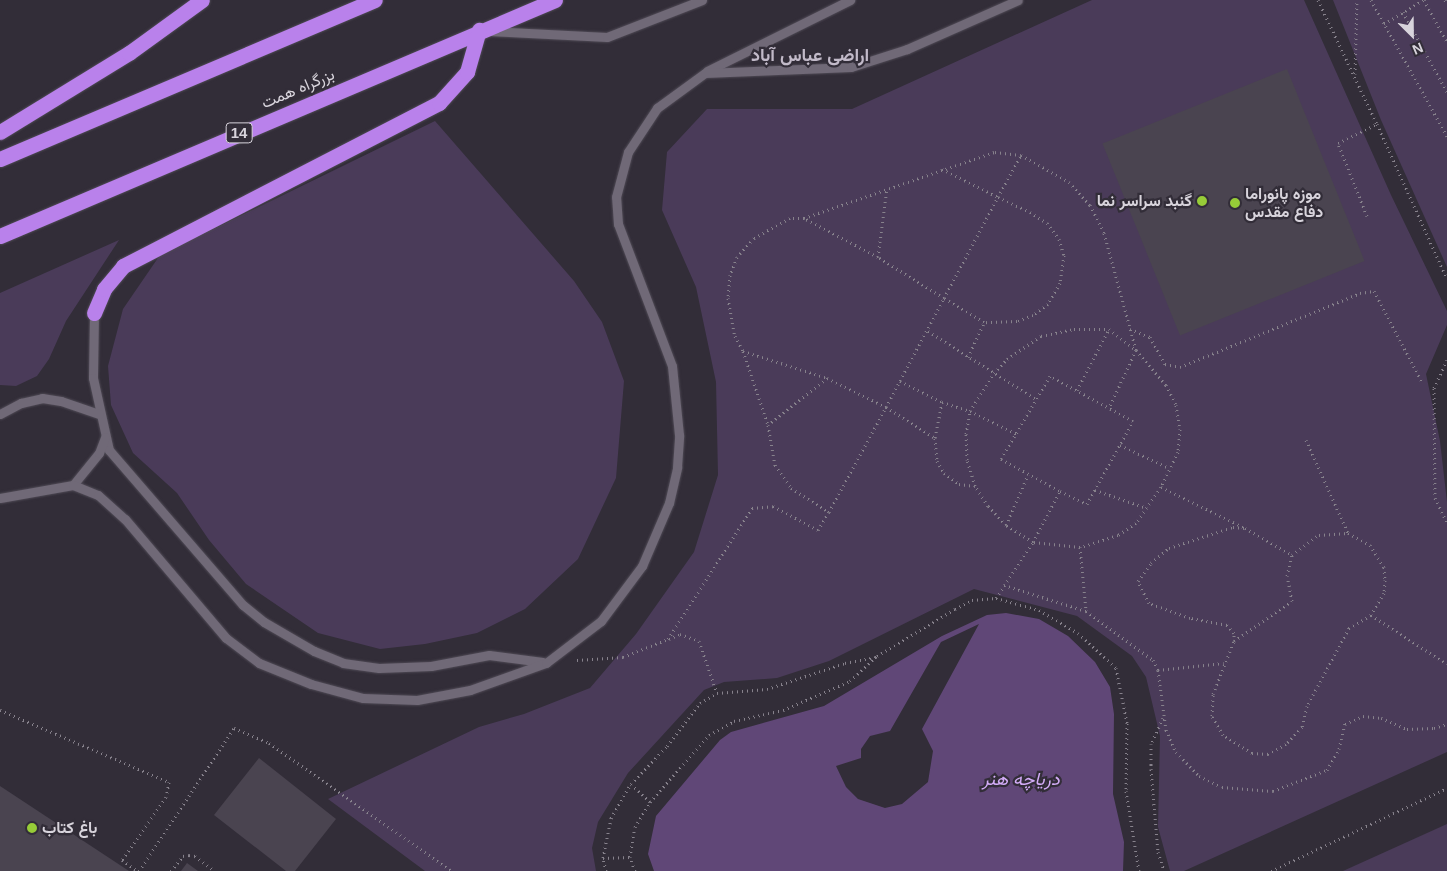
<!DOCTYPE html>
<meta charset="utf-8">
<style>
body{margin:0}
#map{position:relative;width:1447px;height:871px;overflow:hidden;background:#322d38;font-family:Helvetica,Vazirmatn,sans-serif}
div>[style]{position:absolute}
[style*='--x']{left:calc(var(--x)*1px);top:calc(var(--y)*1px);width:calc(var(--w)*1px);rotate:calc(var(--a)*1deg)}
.green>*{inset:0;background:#4a3b59}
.water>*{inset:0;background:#604777}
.building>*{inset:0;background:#4a4450;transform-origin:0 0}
.path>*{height:3px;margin-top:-1.5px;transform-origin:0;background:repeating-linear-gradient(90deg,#87828c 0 1px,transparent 0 5px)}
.roads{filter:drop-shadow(0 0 1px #4f4a55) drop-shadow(0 0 1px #4f4a55)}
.lane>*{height:9px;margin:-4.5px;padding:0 4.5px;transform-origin:4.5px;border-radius:4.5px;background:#706977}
.highway>*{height:15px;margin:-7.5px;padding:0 7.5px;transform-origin:7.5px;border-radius:7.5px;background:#b981eb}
.dots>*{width:14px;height:14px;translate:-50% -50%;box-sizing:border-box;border:2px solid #322d38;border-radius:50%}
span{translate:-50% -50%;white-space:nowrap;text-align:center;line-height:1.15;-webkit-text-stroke:4.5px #322d38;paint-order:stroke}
.shield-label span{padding:1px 4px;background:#322d38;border:1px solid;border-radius:4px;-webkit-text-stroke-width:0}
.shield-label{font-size:15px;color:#d8d4dc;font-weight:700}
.street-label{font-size:16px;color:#d8d4dc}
.poi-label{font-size:16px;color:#d8d4dc;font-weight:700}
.left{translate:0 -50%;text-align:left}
.right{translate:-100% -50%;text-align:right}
.neighbourhood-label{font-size:18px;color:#c2bac9;font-weight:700}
.water-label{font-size:18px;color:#d4adf9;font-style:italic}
.north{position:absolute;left:1387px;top:10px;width:50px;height:50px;-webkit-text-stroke:4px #322d38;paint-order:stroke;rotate:157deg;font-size:14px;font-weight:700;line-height:20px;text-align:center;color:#d8d4dc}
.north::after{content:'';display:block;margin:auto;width:18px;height:22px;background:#d8d4dc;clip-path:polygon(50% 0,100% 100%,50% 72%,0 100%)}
</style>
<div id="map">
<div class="green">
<div style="clip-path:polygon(1092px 0,1304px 0,1391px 195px,1447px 311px,1447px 325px,1426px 374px,1440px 441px,1447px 502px,1447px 752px,1184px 871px,1170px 871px,1158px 827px,1160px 736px,1146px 677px,1132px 656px,1077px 616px,974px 589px,829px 661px,777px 678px,724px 682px,704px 690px,628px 773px,598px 822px,592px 848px,596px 871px,425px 871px,328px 799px,479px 727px,524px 714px,590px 688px,636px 634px,694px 552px,718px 475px,716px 382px,696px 287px,662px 210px,667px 152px,707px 109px,852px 109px)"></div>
<div style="clip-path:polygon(1333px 0,1447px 0,1447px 267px,1381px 120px)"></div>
<div style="clip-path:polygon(435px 121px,574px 281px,602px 322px,624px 381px,616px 478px,578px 559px,525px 609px,477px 633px,425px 644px,380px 649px,318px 633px,246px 584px,209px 540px,177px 493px,133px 453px,111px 405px,108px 366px,123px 309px,160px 255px)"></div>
<div style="clip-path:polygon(119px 240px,66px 321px,49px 359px,37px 376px,16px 386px,0 385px,0 293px)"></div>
<div style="clip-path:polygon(1447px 824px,1447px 871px,1343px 871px)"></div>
</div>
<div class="water">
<div style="clip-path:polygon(evenodd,1006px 613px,1039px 619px,1068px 636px,1095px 662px,1110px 687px,1114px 714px,1113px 794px,1124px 842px,1123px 871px,654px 871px,648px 854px,656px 816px,720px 740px,731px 732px,824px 706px,942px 636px,987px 615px,1006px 613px,979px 624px,922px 729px,933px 751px,928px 782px,902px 804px,885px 808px,858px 799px,846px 787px,836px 766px,861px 758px,861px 749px,870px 736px,890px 731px,941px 642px,979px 624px)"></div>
</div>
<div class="building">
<div style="left:1287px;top:69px;width:207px;height:199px;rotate:68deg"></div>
<div style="clip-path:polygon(259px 758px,336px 819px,295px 871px,286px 871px,214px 815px)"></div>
<div style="clip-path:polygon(0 786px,129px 871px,0 871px)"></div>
<div style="clip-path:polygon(187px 863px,198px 871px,181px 871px)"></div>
</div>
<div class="path">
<div style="--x:1318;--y:0;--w:137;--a:64.6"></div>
<div style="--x:1371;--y:0;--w:156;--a:60.8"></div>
<div style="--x:1424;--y:0;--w:48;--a:61.3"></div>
<div style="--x:1445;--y:0;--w:4;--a:63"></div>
<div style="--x:1403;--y:12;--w:91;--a:61.2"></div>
<div style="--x:1384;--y:24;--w:46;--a:-31.6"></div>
<div style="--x:1355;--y:74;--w:74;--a:-88.5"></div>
<div style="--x:942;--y:169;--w:63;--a:26.6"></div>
<div style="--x:998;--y:197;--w:35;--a:25"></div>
<div style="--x:1030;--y:212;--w:20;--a:33"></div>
<div style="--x:1047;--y:223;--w:20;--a:53"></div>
<div style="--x:1059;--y:239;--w:17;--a:73"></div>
<div style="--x:1064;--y:255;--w:28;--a:98"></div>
<div style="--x:1060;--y:283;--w:24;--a:120"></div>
<div style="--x:1048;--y:304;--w:19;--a:144"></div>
<div style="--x:1033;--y:315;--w:17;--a:159"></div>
<div style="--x:1017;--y:321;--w:33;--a:178"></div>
<div style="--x:984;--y:322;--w:47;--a:-149"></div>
<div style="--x:944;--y:298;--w:115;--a:-61.9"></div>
<div style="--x:998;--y:197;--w:48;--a:-61.3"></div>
<div style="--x:1367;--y:216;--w:79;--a:-111.7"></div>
<div style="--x:1338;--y:143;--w:43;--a:-26"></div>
<div style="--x:1377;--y:124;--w:170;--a:65.7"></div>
<div style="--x:804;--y:218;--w:202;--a:-19.1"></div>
<div style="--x:995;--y:152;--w:26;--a:7"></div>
<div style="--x:1021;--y:155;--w:55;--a:29.4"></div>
<div style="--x:1069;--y:182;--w:31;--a:48"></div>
<div style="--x:1090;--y:205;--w:31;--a:63"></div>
<div style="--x:1104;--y:233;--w:121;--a:74.7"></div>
<div style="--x:1136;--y:350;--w:64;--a:115"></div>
<div style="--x:878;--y:257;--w:70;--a:-82.6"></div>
<div style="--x:1074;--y:329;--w:35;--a:0"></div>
<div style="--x:1109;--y:329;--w:34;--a:38"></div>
<div style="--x:1136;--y:350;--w:46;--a:49.4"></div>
<div style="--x:1166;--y:385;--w:22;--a:63"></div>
<div style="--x:1176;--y:405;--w:24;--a:81"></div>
<div style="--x:1180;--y:429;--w:23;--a:95"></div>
<div style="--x:1178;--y:452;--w:39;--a:116"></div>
<div style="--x:1161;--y:487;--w:44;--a:124.8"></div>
<div style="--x:1136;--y:523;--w:22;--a:146"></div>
<div style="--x:1118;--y:535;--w:40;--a:162"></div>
<div style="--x:1080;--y:547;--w:47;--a:-173.9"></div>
<div style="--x:1033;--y:542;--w:32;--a:-148"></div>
<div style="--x:1006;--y:525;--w:26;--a:-133"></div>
<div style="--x:988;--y:506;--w:24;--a:-123"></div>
<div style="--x:975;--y:486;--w:27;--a:-107"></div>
<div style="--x:967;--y:460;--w:26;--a:-92"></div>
<div style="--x:966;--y:434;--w:23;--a:-80"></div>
<div style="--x:970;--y:411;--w:45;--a:-57.7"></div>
<div style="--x:994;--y:373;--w:19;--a:-47"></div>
<div style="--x:1007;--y:359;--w:41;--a:-34.1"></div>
<div style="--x:1041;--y:336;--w:34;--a:-12"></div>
<div style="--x:1130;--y:329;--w:22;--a:22"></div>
<div style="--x:1150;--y:337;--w:31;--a:61"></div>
<div style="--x:1165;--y:364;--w:15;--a:11"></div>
<div style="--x:1180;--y:367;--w:195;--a:-22.3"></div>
<div style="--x:1360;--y:293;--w:14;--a:-8"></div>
<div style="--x:1374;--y:291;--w:103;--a:62.2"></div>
<div style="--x:928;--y:331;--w:128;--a:32.2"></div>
<div style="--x:743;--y:351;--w:88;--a:17.8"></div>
<div style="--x:827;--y:378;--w:75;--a:141.5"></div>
<div style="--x:968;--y:357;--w:38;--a:-65"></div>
<div style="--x:1447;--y:360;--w:31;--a:115"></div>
<div style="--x:1434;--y:388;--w:110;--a:89.5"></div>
<div style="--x:1435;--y:498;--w:28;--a:64"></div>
<div style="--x:827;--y:378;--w:66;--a:26.2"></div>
<div style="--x:886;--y:407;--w:58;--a:32.3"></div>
<div style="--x:935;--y:438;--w:23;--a:85"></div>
<div style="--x:937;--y:461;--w:14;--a:60"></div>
<div style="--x:944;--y:473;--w:19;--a:36"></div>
<div style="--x:959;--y:484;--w:16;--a:7"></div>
<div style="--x:900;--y:381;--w:47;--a:26.6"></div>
<div style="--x:942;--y:402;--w:37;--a:101"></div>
<div style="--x:1077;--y:390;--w:69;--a:-62.3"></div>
<div style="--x:942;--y:402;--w:29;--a:18"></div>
<div style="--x:970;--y:411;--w:52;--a:26.1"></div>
<div style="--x:1306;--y:440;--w:102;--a:65.7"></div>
<div style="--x:1120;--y:445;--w:54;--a:25.1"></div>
<div style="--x:1161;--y:487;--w:93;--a:26"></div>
<div style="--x:1245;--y:528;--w:54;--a:29.9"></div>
<div style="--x:1095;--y:490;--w:55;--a:19.1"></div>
<div style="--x:1006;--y:525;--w:55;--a:-66.3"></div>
<div style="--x:1080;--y:547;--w:64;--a:84.6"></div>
<div style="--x:1086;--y:611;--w:83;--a:36.2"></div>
<div style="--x:1153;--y:660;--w:11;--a:63"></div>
<div style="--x:1158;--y:670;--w:61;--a:82.4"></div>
<div style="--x:1166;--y:730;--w:24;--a:66"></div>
<div style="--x:1176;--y:752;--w:33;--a:46"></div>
<div style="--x:1199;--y:776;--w:25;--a:26"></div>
<div style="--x:1222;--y:787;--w:51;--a:4.5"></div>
<div style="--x:1273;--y:791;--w:58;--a:-21.3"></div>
<div style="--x:1327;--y:770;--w:24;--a:-60"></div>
<div style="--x:1339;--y:749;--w:26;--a:-77"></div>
<div style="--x:1345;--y:724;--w:20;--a:-24"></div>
<div style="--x:1363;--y:716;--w:18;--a:6"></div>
<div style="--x:1381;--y:718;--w:28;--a:23"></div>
<div style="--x:1407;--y:729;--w:27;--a:-2"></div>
<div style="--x:1434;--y:728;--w:14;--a:-17"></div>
<div style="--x:1004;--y:585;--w:86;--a:17.6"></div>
<div style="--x:996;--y:598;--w:67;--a:-56.5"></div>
<div style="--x:1033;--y:542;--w:58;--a:-62.1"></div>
<div style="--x:1060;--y:491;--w:30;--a:26"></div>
<div style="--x:1087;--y:504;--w:95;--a:-61"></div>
<div style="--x:1133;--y:421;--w:94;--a:-151.5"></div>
<div style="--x:1050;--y:376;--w:96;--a:120.6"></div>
<div style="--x:1001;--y:459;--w:67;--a:28.5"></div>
<div style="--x:1371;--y:615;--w:90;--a:32.8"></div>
<div style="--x:669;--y:639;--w:12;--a:-24"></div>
<div style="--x:680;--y:634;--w:20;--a:20"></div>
<div style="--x:699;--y:641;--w:55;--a:70.9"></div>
<div style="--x:1234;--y:641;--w:70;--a:-34.6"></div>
<div style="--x:1292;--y:601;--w:25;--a:-101"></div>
<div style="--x:1287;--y:576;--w:22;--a:-77"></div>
<div style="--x:1292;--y:555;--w:34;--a:-37"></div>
<div style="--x:1319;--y:535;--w:29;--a:-4"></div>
<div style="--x:1348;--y:533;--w:25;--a:29"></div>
<div style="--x:1370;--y:545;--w:26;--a:58"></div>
<div style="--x:1384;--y:567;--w:13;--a:86"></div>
<div style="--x:1385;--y:580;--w:13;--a:94"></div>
<div style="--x:1384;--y:593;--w:26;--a:121"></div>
<div style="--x:1371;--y:615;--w:26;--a:149"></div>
<div style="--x:1349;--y:628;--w:89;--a:118.3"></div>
<div style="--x:1307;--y:706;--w:22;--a:103"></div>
<div style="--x:1302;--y:727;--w:23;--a:133"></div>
<div style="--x:1286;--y:744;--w:21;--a:151"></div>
<div style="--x:1268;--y:754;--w:16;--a:-176"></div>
<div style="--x:1252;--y:753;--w:34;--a:-148"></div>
<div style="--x:1223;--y:735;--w:22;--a:-120"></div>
<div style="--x:1212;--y:716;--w:22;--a:-87"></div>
<div style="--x:1213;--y:694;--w:57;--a:-68.4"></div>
<div style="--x:1234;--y:641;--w:8;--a:-90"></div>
<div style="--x:1234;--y:633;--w:11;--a:-131"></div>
<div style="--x:1227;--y:625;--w:38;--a:-169"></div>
<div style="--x:1190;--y:618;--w:44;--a:-159.9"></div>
<div style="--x:1149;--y:603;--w:25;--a:-117"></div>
<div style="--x:1138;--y:581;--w:22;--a:-54"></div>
<div style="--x:1151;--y:563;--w:23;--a:-40"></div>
<div style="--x:1169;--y:548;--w:67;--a:-18.2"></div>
<div style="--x:1233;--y:527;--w:12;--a:5"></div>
<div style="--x:577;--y:660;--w:46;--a:-3.7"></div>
<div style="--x:623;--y:657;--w:48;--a:-21.8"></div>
<div style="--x:668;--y:639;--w:156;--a:-57.3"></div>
<div style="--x:752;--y:508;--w:21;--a:-5"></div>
<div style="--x:773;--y:506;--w:51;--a:28.1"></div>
<div style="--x:818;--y:530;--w:21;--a:-59"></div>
<div style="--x:829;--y:512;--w:119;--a:-61.5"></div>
<div style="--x:886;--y:407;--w:123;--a:-62"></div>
<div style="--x:944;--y:298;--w:78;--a:-148.2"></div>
<div style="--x:878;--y:257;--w:84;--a:-152.2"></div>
<div style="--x:804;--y:218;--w:14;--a:180"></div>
<div style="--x:790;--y:218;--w:41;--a:150.9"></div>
<div style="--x:754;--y:238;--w:25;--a:132"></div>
<div style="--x:737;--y:257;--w:19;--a:111"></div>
<div style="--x:730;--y:275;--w:23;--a:95"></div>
<div style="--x:728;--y:298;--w:39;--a:80"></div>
<div style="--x:735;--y:336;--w:17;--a:62"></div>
<div style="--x:743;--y:351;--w:78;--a:71.3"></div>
<div style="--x:768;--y:425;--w:41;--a:80.1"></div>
<div style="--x:775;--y:465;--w:28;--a:55"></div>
<div style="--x:791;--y:488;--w:45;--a:32.3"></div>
<div style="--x:1158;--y:670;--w:66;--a:-6.1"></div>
<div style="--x:0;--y:710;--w:184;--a:23.1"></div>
<div style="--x:169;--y:782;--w:15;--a:101"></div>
<div style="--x:166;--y:797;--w:77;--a:124.9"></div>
<div style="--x:122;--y:860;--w:19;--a:35"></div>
<div style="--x:1163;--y:718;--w:29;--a:115"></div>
<div style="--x:1151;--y:744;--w:25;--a:90"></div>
<div style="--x:1151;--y:769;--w:83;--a:85.2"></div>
<div style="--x:1158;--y:852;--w:20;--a:72"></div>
<div style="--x:631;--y:784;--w:26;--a:43"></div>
<div style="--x:603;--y:858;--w:27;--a:-2"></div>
<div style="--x:139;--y:871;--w:172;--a:-56.4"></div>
<div style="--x:234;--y:728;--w:38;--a:23"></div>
<div style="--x:269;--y:743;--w:223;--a:35"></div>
<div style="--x:171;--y:871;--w:19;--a:-51"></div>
<div style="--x:183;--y:856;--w:6;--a:-9"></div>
<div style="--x:189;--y:855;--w:6;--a:9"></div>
<div style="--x:195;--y:856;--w:25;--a:37"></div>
<div style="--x:606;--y:871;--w:13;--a:-103"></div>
<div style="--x:603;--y:858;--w:41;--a:-78.7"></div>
<div style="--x:611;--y:818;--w:39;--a:-60"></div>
<div style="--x:631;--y:784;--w:52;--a:-46.5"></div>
<div style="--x:667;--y:746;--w:54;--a:-52.5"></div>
<div style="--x:700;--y:703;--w:20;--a:-30"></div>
<div style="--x:717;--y:693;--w:50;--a:-4.6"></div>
<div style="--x:767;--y:689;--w:82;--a:-18.4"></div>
<div style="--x:845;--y:663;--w:32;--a:-11"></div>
<div style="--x:635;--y:871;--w:15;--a:-110"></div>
<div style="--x:630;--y:857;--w:30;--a:-81"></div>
<div style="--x:635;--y:827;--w:29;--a:-59"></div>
<div style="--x:650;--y:802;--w:89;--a:-48.6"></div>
<div style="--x:709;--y:735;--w:29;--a:-29"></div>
<div style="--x:734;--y:721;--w:50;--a:-12.7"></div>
<div style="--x:783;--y:710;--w:73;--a:-23.4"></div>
<div style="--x:850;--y:681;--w:37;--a:-43"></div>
<div style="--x:877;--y:656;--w:91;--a:-31.1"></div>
<div style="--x:955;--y:609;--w:19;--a:-28"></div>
<div style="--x:972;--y:600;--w:24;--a:-5"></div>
<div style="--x:996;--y:598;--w:45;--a:15.6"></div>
<div style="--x:1039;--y:610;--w:45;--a:30.5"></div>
<div style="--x:1078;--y:633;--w:52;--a:42.6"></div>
<div style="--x:1116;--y:668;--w:56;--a:78.7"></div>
<div style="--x:1127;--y:723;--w:68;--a:90.8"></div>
<div style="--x:1126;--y:791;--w:81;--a:80.8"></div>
<div style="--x:1271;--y:871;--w:195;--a:-25.2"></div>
</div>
<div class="roads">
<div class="lane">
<div style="--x:489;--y:31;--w:118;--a:2.9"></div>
<div style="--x:607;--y:37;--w:102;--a:-21.3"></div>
<div style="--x:707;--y:71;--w:160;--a:-26.4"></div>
<div style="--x:94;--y:313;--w:65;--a:90.9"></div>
<div style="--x:93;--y:378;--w:74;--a:77.5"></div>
<div style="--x:109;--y:450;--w:205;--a:49.2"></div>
<div style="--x:243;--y:605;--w:27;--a:39"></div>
<div style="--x:264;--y:622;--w:58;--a:30.1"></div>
<div style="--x:314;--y:651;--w:31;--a:22"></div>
<div style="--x:343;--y:663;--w:36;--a:8"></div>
<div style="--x:379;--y:668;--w:52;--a:-2.2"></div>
<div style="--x:431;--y:666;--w:59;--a:-10.7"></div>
<div style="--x:489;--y:655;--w:54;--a:7.4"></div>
<div style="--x:0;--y:414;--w:24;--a:-28"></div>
<div style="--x:21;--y:403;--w:22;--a:-13"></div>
<div style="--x:42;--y:398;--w:19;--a:9"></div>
<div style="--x:61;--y:401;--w:40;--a:18.9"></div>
<div style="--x:73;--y:485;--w:41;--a:-50.9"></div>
<div style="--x:99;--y:453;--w:17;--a:-69"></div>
<div style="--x:0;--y:498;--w:74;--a:-10.1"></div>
<div style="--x:73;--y:485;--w:27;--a:22"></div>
<div style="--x:98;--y:495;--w:36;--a:42"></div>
<div style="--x:125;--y:519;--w:156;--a:49.7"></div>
<div style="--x:226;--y:638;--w:41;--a:37.1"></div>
<div style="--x:259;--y:663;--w:56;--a:22"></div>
<div style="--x:311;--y:684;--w:54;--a:15.1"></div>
<div style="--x:363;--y:698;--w:54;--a:2.1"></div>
<div style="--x:417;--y:700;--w:54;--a:-10.7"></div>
<div style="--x:470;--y:690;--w:81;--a:-19.6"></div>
<div style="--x:546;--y:663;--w:69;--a:-37.4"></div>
<div style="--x:601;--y:621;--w:69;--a:-53.3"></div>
<div style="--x:642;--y:566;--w:69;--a:-66.8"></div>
<div style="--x:669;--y:503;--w:37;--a:-77"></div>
<div style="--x:677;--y:467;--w:32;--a:-86"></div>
<div style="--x:679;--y:435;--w:69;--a:-95.8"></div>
<div style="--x:672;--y:366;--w:152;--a:-110.8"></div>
<div style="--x:618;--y:224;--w:27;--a:-94"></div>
<div style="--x:616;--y:197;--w:47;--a:-75.1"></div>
<div style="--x:628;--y:152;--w:53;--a:-56.6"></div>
<div style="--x:657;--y:108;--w:59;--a:-36.1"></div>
<div style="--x:705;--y:73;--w:146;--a:-2.4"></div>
<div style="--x:851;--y:67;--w:59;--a:-17.8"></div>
<div style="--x:907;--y:49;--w:121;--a:-23.8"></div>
</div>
<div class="highway">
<div style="--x:0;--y:132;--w:151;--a:-31.5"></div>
<div style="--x:129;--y:53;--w:90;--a:-36"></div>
<div style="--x:0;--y:159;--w:407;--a:-23"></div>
<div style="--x:0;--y:236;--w:603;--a:-23.04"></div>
<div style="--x:94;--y:313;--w:26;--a:-67"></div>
<div style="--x:104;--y:289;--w:30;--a:-50"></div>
<div style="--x:123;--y:266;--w:356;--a:-27.3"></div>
<div style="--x:439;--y:103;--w:42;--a:-47.9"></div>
<div style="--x:467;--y:72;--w:44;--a:-74.1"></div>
</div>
</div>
<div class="dots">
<div style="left:1202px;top:201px;background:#97cc38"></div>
<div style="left:1235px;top:203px;background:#97cc38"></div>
<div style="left:32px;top:828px;background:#97cc38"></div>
</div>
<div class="shield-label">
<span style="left:239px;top:133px">14</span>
</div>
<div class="street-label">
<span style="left:298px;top:89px;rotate:-23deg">بزرگراه همت</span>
</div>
<div class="poi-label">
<span class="left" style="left:1245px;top:203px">موزه پانوراما<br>دفاع مقدس</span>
<span class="right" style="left:1192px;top:201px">گنبد سراسر نما</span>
<span class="left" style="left:42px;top:828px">باغ کتاب</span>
</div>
<div class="neighbourhood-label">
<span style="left:810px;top:55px">اراضی عباس آباد</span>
</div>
<div class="water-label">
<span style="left:1021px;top:779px">دریاچه هنر</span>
</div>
<div class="north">N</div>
</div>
